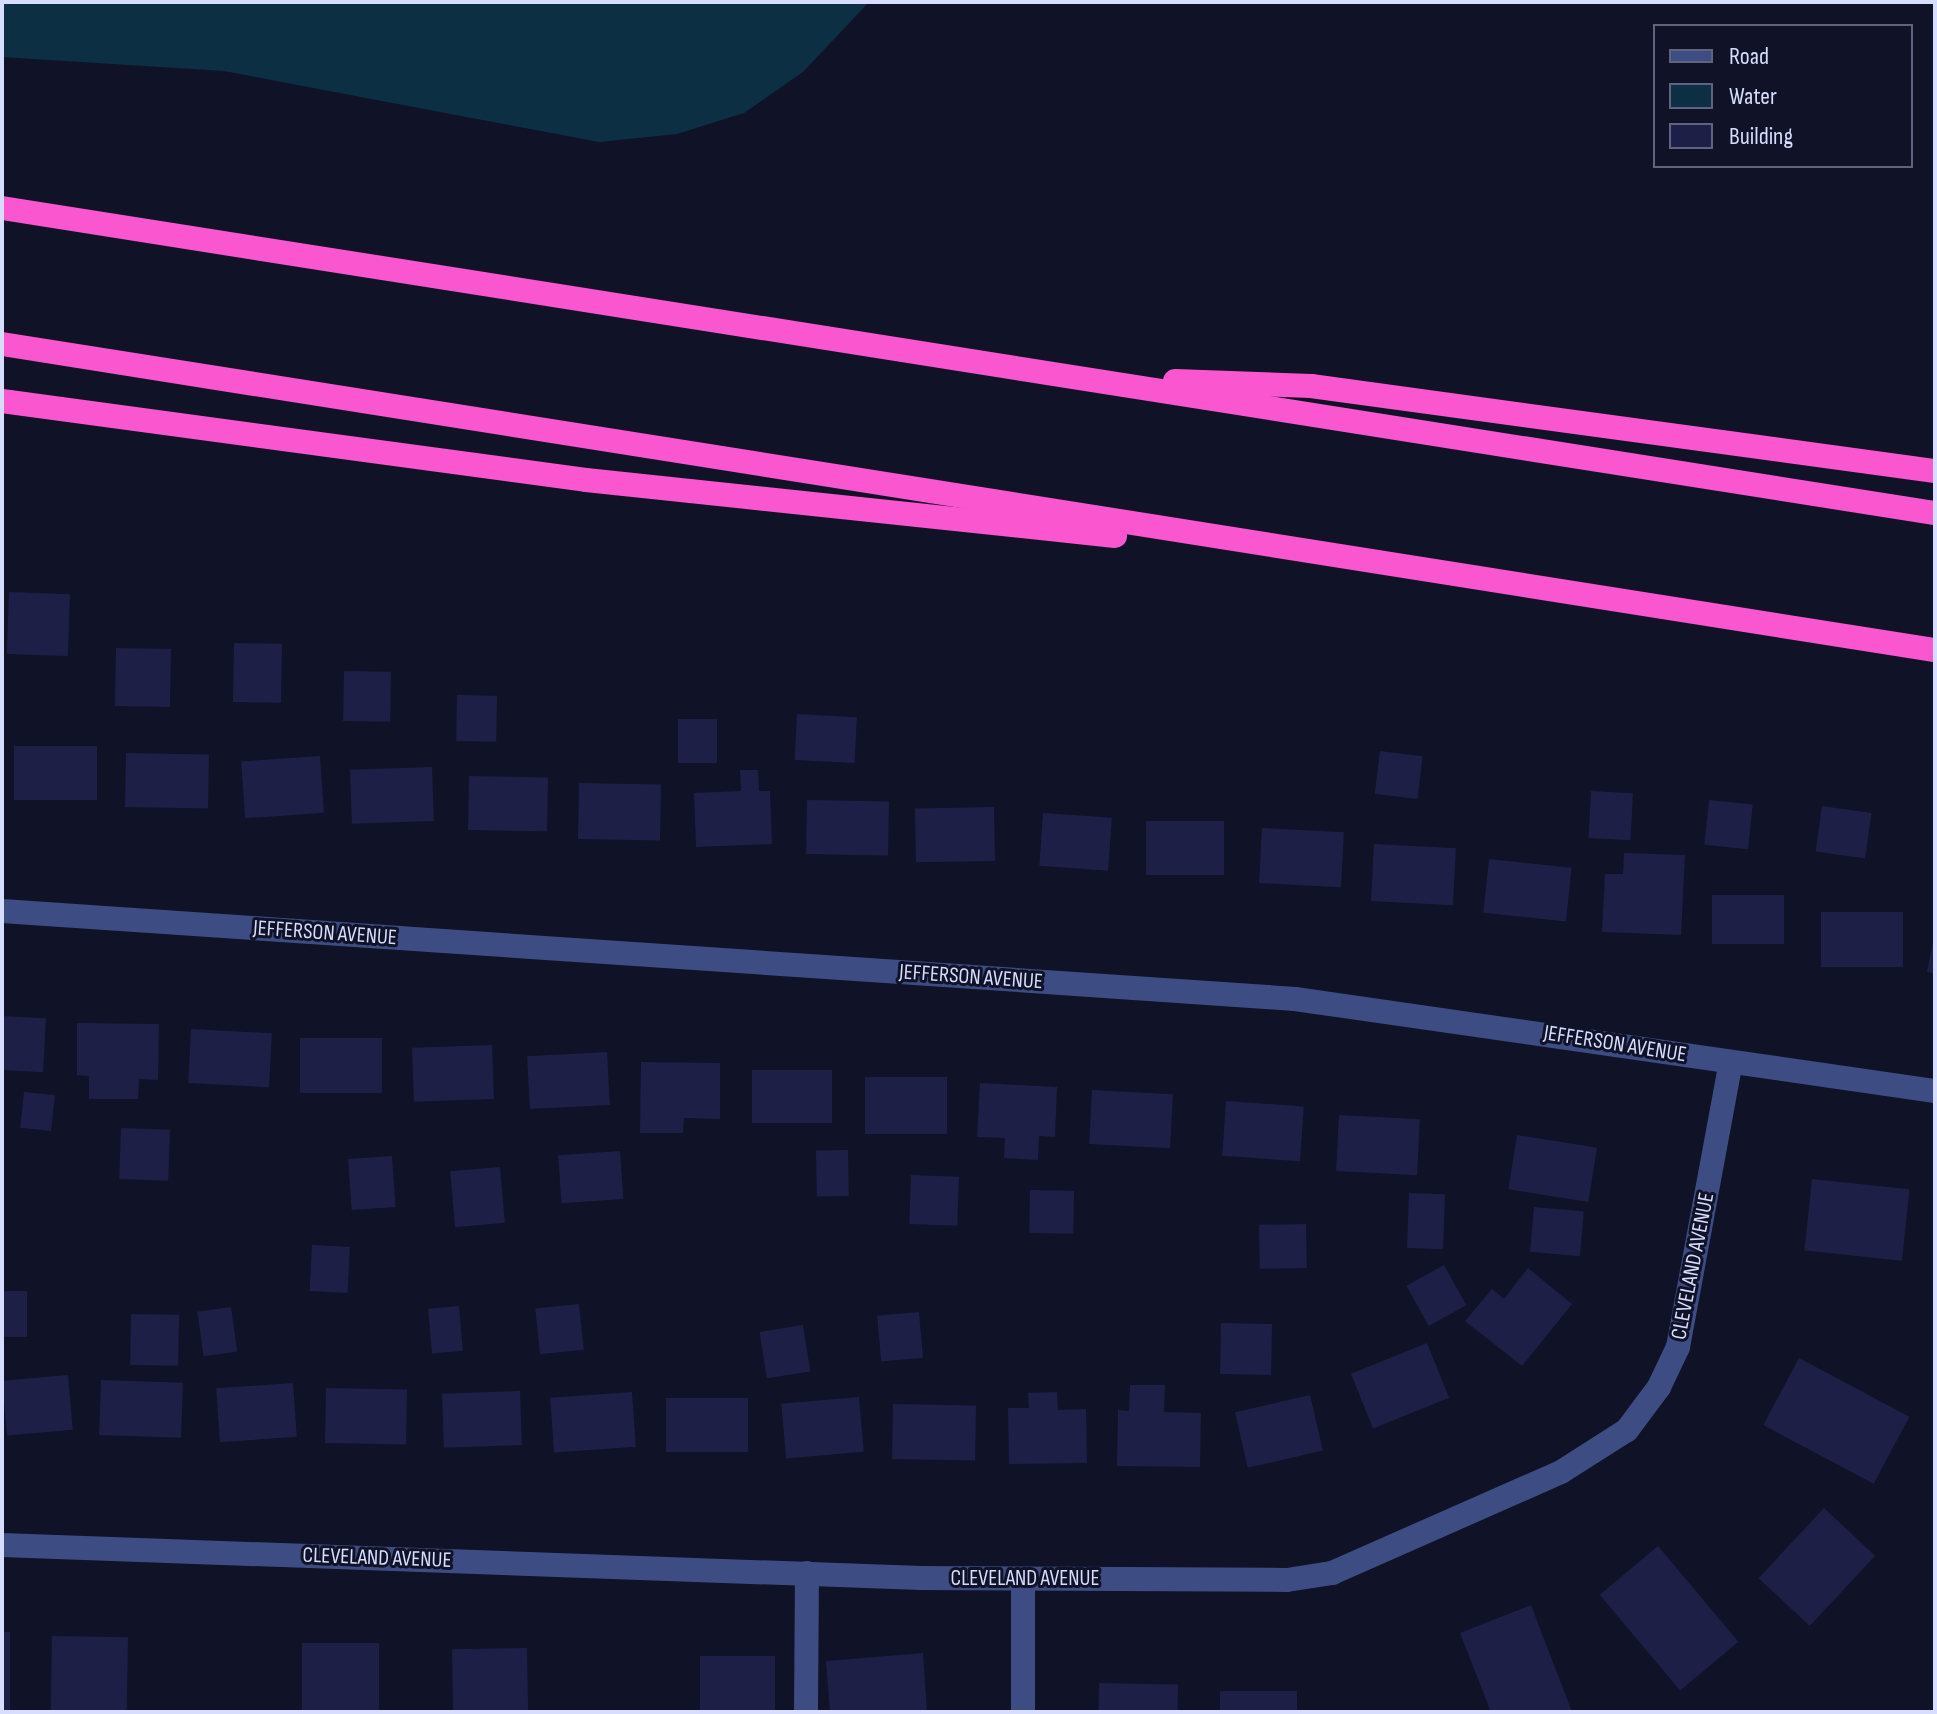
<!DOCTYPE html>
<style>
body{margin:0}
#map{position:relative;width:1937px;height:1714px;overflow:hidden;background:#101227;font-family:"Sofia Sans Condensed",sans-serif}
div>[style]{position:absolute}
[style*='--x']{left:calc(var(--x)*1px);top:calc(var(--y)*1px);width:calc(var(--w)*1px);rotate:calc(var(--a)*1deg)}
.water>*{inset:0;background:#0c2f44}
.building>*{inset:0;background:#1d1f47;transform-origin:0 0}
.minor>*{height:24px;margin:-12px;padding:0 12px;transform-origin:12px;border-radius:12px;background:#3d4d84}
.highway>*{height:24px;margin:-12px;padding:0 12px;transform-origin:12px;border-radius:12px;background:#fa56cf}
span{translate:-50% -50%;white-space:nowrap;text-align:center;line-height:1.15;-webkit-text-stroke:6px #101227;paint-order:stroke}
.street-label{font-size:22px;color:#d7ddfe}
.frame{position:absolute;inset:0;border:4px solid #d7ddfe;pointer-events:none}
.legend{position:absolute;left:1653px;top:24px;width:260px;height:144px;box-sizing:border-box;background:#101227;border:2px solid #60637d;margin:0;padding:10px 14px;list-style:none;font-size:24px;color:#d7ddfe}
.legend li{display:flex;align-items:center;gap:16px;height:40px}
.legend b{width:40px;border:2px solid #60637d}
</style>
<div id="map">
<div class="water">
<div style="clip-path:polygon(2px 2px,869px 2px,803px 72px,744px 113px,677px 134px,599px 142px,224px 71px,2px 57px)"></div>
</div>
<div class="building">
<div style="left:9px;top:592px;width:61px;height:62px;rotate:2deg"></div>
<div style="left:234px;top:643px;width:48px;height:59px;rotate:1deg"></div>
<div style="left:116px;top:648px;width:55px;height:58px;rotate:1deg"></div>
<div style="left:344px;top:671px;width:47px;height:50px;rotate:1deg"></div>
<div style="left:457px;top:695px;width:40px;height:46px;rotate:1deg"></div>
<div style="left:797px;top:714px;width:60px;height:46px;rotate:3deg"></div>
<div style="left:678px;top:719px;width:39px;height:44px"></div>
<div style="left:14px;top:746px;width:83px;height:54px"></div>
<div style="left:1380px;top:751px;width:43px;height:43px;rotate:7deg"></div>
<div style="left:126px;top:753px;width:83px;height:54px;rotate:1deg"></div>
<div style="left:320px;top:756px;width:57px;height:79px;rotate:86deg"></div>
<div style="left:432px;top:767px;width:54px;height:82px;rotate:88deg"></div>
<div style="clip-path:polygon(740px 770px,758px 770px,759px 791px,770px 791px,772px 844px,696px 847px,694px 793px,741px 791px)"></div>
<div style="left:469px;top:776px;width:79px;height:54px;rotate:1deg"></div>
<div style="left:579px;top:783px;width:82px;height:56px;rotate:1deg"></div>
<div style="left:1591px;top:791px;width:42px;height:47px;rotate:3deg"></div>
<div style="left:807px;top:800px;width:82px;height:54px;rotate:1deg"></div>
<div style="left:1709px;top:800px;width:44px;height:45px;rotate:6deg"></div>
<div style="left:1822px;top:806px;width:50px;height:46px;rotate:8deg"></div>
<div style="left:994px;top:807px;width:54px;height:79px;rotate:89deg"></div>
<div style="left:1043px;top:813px;width:69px;height:53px;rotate:4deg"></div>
<div style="left:1146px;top:821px;width:78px;height:54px"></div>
<div style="left:1262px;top:828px;width:82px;height:55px;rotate:3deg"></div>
<div style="left:1374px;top:844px;width:82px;height:57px;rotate:3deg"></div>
<div style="clip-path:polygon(1624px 853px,1685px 855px,1681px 935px,1602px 932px,1605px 874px,1623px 874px)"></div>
<div style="left:1489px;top:859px;width:83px;height:54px;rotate:6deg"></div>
<div style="left:1712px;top:895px;width:72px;height:49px"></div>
<div style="left:1821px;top:912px;width:82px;height:55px"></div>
<div style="clip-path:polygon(1935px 932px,1935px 973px,1927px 972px)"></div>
<div style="left:2px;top:1016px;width:44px;height:54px;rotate:3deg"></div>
<div style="clip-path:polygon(77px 1023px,159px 1024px,158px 1080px,139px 1079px,138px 1099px,89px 1099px,89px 1076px,77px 1075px)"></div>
<div style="left:191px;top:1029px;width:81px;height:54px;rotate:3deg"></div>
<div style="left:300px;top:1038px;width:82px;height:55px"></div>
<div style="left:492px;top:1045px;width:54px;height:80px;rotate:88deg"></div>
<div style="left:607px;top:1052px;width:53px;height:80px;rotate:87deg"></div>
<div style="clip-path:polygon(641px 1062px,720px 1063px,720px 1119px,684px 1118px,683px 1133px,640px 1133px)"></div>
<div style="left:752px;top:1070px;width:80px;height:53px"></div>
<div style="left:865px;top:1077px;width:82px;height:57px"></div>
<div style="clip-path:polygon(980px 1083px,1057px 1087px,1055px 1137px,1039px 1136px,1038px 1160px,1004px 1158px,1005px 1138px,977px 1137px)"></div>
<div style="left:1092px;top:1090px;width:81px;height:54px;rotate:3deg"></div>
<div style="left:24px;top:1092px;width:31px;height:36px;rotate:6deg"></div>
<div style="left:1226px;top:1101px;width:78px;height:55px;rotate:4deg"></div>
<div style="left:1339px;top:1115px;width:81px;height:56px;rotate:3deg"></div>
<div style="left:121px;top:1128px;width:49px;height:51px;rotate:2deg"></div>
<div style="left:1517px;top:1135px;width:81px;height:55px;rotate:9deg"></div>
<div style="left:848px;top:1150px;width:46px;height:32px;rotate:89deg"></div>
<div style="left:620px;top:1151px;width:48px;height:62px;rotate:86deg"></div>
<div style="left:392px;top:1156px;width:51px;height:44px;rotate:86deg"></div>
<div style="left:500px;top:1167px;width:56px;height:50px;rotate:85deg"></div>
<div style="left:911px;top:1175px;width:48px;height:49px;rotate:2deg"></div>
<div style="left:1812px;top:1179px;width:98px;height:72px;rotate:6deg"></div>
<div style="left:1030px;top:1190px;width:44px;height:43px;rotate:1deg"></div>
<div style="left:1409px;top:1193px;width:36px;height:55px;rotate:2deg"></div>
<div style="left:1534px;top:1207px;width:50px;height:45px;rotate:5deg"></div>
<div style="left:1306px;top:1224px;width:44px;height:47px;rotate:89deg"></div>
<div style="left:312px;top:1245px;width:38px;height:46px;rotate:3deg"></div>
<div style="left:1444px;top:1265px;width:46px;height:43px;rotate:61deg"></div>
<div style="clip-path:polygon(1528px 1268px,1572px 1304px,1522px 1366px,1465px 1321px,1492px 1289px,1504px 1299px)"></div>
<div style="left:2px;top:1291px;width:25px;height:46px"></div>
<div style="left:579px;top:1304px;width:46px;height:44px;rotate:84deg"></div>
<div style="left:459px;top:1306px;width:45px;height:31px;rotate:85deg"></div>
<div style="left:231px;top:1307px;width:45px;height:34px;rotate:82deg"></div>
<div style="left:919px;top:1312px;width:46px;height:42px;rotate:85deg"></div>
<div style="left:131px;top:1314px;width:48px;height:51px;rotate:1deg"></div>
<div style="left:1221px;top:1323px;width:51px;height:51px;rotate:1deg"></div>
<div style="left:803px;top:1325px;width:47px;height:44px;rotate:81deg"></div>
<div style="left:1427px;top:1343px;width:59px;height:82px;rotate:68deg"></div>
<div style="left:1799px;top:1358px;width:125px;height:76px;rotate:28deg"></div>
<div style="left:68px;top:1375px;width:55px;height:66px;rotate:85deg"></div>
<div style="left:101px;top:1380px;width:82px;height:55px;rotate:2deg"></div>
<div style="left:293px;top:1383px;width:54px;height:77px;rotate:86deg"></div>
<div style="clip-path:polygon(1130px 1385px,1165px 1385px,1164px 1412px,1201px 1413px,1200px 1467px,1117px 1466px,1118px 1410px,1129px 1411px)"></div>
<div style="left:326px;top:1388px;width:81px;height:55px;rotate:1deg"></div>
<div style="left:520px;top:1391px;width:54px;height:78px;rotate:88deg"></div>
<div style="left:632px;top:1392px;width:55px;height:82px;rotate:86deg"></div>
<div style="clip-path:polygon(1057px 1392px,1058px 1410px,1086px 1409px,1087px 1463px,1009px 1464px,1008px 1408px,1029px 1408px,1028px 1393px)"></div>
<div style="left:1310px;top:1395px;width:57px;height:77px;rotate:77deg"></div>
<div style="left:859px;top:1397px;width:55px;height:78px;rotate:85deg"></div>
<div style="left:666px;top:1398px;width:82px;height:54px"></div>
<div style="left:893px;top:1404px;width:83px;height:55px;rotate:1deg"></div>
<div style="left:1824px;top:1508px;width:70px;height:96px;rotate:43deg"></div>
<div style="left:1658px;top:1546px;width:125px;height:76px;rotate:50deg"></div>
<div style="clip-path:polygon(1531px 1605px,1572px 1712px,1491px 1712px,1460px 1633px)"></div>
<div style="left:2px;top:1632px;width:8px;height:80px"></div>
<div style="left:52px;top:1636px;width:76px;height:76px;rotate:1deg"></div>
<div style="left:302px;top:1643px;width:77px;height:69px"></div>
<div style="left:527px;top:1648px;width:64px;height:75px;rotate:89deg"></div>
<div style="clip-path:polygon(923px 1653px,927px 1712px,830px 1712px,826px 1661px)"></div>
<div style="left:700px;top:1656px;width:75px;height:56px"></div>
<div style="left:1099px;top:1683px;width:79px;height:29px;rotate:1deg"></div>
<div style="left:1220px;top:1691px;width:77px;height:21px"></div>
</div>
<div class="minor">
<div style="--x:2;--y:911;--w:1296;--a:3.89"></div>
<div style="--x:1295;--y:999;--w:647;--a:8.18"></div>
<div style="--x:2;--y:1545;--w:920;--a:2.06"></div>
<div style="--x:921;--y:1578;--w:366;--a:0.3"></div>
<div style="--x:1287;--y:1580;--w:46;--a:-8.8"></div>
<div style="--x:1332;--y:1573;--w:250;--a:-23.8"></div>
<div style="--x:1561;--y:1472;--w:78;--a:-32.5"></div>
<div style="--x:1627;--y:1430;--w:54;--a:-53.3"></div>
<div style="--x:1659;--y:1387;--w:44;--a:-64.6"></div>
<div style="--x:1678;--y:1347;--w:290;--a:-79.5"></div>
<div style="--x:806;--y:1712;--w:139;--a:-89.6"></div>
<div style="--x:1023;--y:1712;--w:133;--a:-90"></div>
</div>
<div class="highway">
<div style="--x:2;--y:208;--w:1957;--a:8.97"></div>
<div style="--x:2;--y:344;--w:1957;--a:9"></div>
<div style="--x:1175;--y:381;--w:136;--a:2.1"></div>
<div style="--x:1311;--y:386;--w:630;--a:7.76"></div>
<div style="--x:2;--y:401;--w:589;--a:7.7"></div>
<div style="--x:586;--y:480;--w:532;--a:6.04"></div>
</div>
<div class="street-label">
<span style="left:325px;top:933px;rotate:4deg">JEFFERSON AVENUE</span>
<span style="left:971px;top:977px;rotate:4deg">JEFFERSON AVENUE</span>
<span style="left:1615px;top:1044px;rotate:9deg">JEFFERSON AVENUE</span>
<span style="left:1693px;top:1266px;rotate:-79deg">CLEVELAND AVENUE</span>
<span style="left:377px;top:1558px;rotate:2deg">CLEVELAND AVENUE</span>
<span style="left:1025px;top:1579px">CLEVELAND AVENUE</span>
</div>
<div class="frame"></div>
<ul class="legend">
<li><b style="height:10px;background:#3d4d84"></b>Road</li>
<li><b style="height:22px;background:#0c2f44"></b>Water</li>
<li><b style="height:22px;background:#1d1f47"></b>Building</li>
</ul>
</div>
